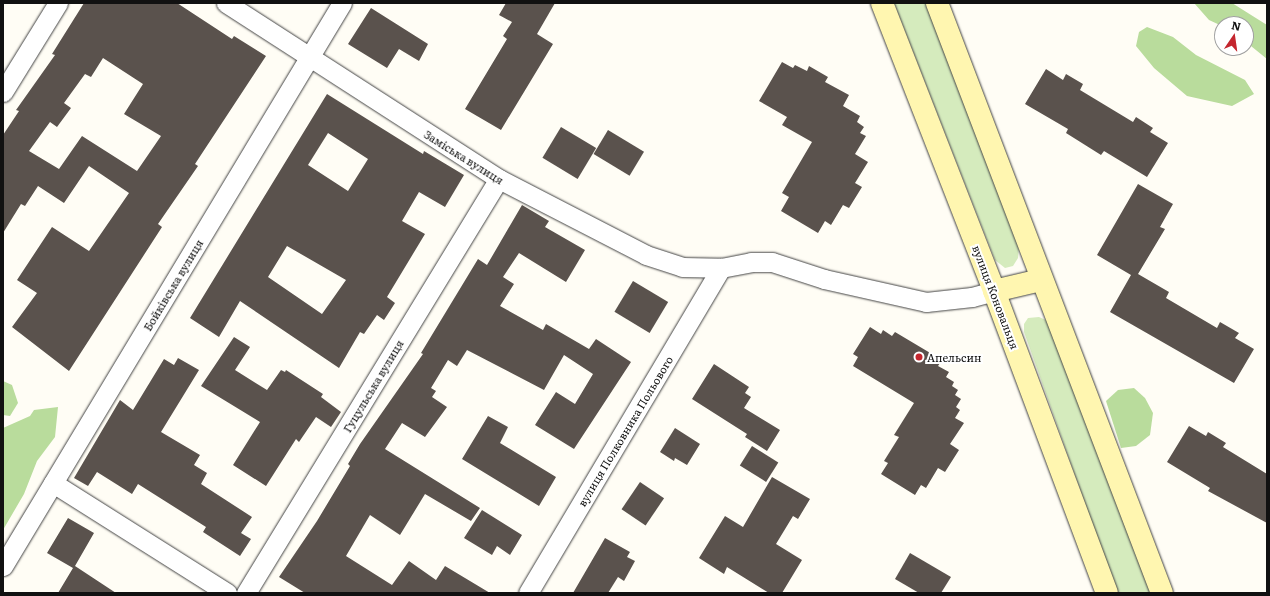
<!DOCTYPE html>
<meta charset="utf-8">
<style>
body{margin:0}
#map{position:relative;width:1270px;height:596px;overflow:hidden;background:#fffdf5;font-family:Literata,serif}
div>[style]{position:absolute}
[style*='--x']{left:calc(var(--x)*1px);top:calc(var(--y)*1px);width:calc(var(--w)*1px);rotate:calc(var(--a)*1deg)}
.green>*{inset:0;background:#d5ebbd}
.forest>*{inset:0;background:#b9dc9c}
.building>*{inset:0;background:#5a524d;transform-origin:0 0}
.roads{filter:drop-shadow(0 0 1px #444) drop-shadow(0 0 1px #444)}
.minor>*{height:19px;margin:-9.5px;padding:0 9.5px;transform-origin:9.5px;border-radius:9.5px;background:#fff}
.secondary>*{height:22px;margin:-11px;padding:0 11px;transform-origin:11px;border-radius:11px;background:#fff6b0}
.dots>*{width:11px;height:11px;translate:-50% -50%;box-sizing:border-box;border:2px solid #fff;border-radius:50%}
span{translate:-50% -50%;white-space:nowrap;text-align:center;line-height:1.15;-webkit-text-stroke:4px #fff;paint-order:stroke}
.street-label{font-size:11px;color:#111}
.poi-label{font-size:11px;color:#111}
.left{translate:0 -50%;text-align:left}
.frame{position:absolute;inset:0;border:4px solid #111;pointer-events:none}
.north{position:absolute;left:1214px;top:16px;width:40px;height:40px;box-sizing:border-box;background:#fff;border:1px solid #a0a0a0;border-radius:50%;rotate:13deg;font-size:11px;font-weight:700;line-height:16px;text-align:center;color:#111}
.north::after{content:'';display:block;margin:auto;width:14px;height:18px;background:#c4262e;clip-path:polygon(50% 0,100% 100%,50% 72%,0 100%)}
</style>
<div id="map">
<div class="green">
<div style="clip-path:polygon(894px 3px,926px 3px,1019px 246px,1018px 258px,1013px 266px,1005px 268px,995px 260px)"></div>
<div style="clip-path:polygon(1039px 317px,1048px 321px,1151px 593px,1117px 593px,1024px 332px,1024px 324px,1028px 318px)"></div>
</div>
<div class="forest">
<div style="clip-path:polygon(1194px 3px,1232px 3px,1267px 25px,1267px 59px,1246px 42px,1246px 24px,1222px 24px,1222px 26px,1209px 20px)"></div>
<div style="clip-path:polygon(1147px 27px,1173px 37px,1196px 55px,1245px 80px,1254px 94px,1232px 106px,1187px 96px,1154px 68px,1136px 46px,1139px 32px)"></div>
<div style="clip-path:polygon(3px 381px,12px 385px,18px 403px,10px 416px,3px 415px)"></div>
<div style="clip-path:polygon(1134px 388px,1145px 398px,1153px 413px,1150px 435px,1136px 446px,1121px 448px,1106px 401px,1118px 390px)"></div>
<div style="clip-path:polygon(58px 407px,55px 437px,37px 461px,24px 494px,3px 530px,3px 428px,30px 416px,34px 410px)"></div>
</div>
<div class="building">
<div style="clip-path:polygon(evenodd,84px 3px,177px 3px,232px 39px,234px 36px,266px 56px,195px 164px,198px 166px,158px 224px,162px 227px,69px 371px,12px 327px,37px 293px,17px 280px,52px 227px,89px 251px,129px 193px,89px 166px,64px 203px,38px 186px,25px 206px,21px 204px,3px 233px,3px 135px,19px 111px,16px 110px,55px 55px,52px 54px,84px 3px,103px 58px,143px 84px,124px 114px,161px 136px,137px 171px,82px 136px,59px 169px,29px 151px,50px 122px,57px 127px,71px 108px,64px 103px,85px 74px,91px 77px,103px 58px)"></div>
<div style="clip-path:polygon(506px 3px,555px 3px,537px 34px,553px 44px,501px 130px,465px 109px,507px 39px,503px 36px,512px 22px,499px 15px)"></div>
<div style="clip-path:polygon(371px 8px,428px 44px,419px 61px,399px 49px,387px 68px,348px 44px)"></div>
<div style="clip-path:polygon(782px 62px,793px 68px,795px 65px,807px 71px,809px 66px,828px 77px,825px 82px,849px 95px,843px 106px,860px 116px,857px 122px,864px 127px,860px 133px,866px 136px,855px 154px,868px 162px,855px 183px,862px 187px,849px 208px,843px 205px,831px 225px,825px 221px,818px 233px,781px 211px,789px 197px,782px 193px,812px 142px,782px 125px,787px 117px,759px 101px)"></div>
<div style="clip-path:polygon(1046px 69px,1063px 80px,1066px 74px,1083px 84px,1080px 90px,1133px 122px,1136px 117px,1153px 128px,1150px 132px,1168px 143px,1147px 177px,1104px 151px,1101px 155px,1066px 133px,1068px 129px,1025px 104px)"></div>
<div style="clip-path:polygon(evenodd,327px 94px,423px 154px,424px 151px,464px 175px,445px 207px,419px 192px,402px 221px,425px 234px,387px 297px,395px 303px,384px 320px,377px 315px,364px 334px,360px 332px,339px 368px,240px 301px,219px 337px,190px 318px,327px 94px,328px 133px,368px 159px,348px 191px,308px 165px,328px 133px,327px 94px,287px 246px,346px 280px,322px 314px,268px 277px,287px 246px)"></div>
<div style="left:561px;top:127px;width:41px;height:36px;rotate:31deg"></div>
<div style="left:608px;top:130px;width:42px;height:28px;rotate:31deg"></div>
<div style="clip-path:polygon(1138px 184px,1173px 204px,1160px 227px,1165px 229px,1138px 274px,1169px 292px,1166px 298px,1217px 328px,1220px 322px,1239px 333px,1235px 338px,1254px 349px,1234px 383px,1110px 312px,1131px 275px,1097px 255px)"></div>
<div style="clip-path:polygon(522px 205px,549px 221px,545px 227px,585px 250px,566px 282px,519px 253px,503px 277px,514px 284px,500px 306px,543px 330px,546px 324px,589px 349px,596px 339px,631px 362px,574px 449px,535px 425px,556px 392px,575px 404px,593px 374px,564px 355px,544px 390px,467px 350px,457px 366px,448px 360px,431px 388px,436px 391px,432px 397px,447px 407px,425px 437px,402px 423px,385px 449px,480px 508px,471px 521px,425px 494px,400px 535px,370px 515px,346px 556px,392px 585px,409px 561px,436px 580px,445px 566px,490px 593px,305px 593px,279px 577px,317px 521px,350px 466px,348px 464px,360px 444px,423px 354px,421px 353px,478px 259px,487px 265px)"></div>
<div style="left:633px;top:281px;width:41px;height:36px;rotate:31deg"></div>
<div style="clip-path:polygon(870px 327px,881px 334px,883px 330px,892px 336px,895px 332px,942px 360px,938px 366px,949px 372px,946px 377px,954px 382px,952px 386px,958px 390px,955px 395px,961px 399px,956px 407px,960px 410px,955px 418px,964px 423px,950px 444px,959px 450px,945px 472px,938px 468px,926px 488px,921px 485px,915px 495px,881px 474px,888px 463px,884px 461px,899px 437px,894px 435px,914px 403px,853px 366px,858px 357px,853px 354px)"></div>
<div style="clip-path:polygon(234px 337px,250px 347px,235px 370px,267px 390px,281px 370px,285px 372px,286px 370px,323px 394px,321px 397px,341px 412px,331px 427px,316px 417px,299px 442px,296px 439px,266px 486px,233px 465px,260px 422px,201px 386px)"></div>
<div style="clip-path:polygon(178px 358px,199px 370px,161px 432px,200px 455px,194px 465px,207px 473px,201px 484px,252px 517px,241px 533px,251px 539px,240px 556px,203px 532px,206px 527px,138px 484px,132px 494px,97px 472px,88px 486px,74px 478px,120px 400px,133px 410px,164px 359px,174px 365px)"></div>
<div style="clip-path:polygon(714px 364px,749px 387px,745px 393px,751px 397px,744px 408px,780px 430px,767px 451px,745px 437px,747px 434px,692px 399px)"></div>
<div style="clip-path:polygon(488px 416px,508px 427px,500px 443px,556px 477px,539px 506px,462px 459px)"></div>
<div style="clip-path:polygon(1189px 426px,1206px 436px,1208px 432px,1226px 443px,1223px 447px,1267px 474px,1267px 523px,1208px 491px,1210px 488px,1167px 462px)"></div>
<div style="clip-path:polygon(675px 428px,700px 444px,687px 465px,675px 458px,674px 461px,660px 452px)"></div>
<div style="left:752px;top:446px;width:31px;height:23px;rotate:32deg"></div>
<div style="clip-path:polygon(772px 477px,810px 499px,798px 519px,793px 516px,776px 544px,802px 560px,782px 593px,769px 593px,727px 567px,724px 574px,699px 558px,725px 516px,743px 527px)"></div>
<div style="left:640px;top:482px;width:29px;height:33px;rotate:34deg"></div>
<div style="clip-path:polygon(482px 510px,522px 535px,510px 555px,497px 546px,492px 555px,464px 538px)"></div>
<div style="clip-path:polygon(68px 518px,94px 533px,75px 566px,116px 593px,58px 593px,73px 568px,47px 553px)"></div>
<div style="clip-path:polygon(605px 538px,630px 552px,627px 557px,635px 561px,624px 581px,618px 577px,608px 593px,573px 593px)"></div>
<div style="clip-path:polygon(910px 553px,951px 577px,941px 593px,919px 593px,895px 579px)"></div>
</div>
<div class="roads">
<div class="minor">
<div style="--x:226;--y:3;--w:325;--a:32.8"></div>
<div style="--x:499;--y:179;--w:165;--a:27.3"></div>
<div style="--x:646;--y:255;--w:38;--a:18"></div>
<div style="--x:682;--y:267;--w:39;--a:1"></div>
<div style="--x:721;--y:268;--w:31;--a:-11"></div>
<div style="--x:751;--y:262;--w:21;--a:0"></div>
<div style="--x:772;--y:262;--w:55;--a:18.1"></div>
<div style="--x:824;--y:279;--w:105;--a:12.7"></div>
<div style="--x:926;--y:302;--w:46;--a:-6.2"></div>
<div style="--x:972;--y:297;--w:23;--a:-15"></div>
<div style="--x:3;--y:92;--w:105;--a:-58.3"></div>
<div style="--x:53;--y:483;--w:206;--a:32.3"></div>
<div style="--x:3;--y:566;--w:657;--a:-58.95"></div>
<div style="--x:246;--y:593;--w:485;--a:-58.6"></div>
<div style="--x:528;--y:593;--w:378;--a:-59.3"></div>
</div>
<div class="secondary">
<div style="--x:882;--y:3;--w:309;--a:68.7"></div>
<div style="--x:994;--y:291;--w:322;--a:69.5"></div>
<div style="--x:937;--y:3;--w:631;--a:69.13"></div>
<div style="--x:994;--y:291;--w:48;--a:-13.2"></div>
</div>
</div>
<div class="dots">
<div style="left:919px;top:357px;background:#c4262e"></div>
</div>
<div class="street-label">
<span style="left:464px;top:157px;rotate:32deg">Заміська вулиця</span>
<span style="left:173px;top:285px;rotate:-59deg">Бойківська вулиця</span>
<span style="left:996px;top:297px;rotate:69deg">вулиця Коновальця</span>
<span style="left:373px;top:386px;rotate:-59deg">Гуцульська вулиця</span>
<span style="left:625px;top:431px;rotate:-59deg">вулиця Полковника Польового</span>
</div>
<div class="poi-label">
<span class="left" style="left:927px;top:357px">Апельсин</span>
</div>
<div class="frame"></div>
<div class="north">N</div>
</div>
